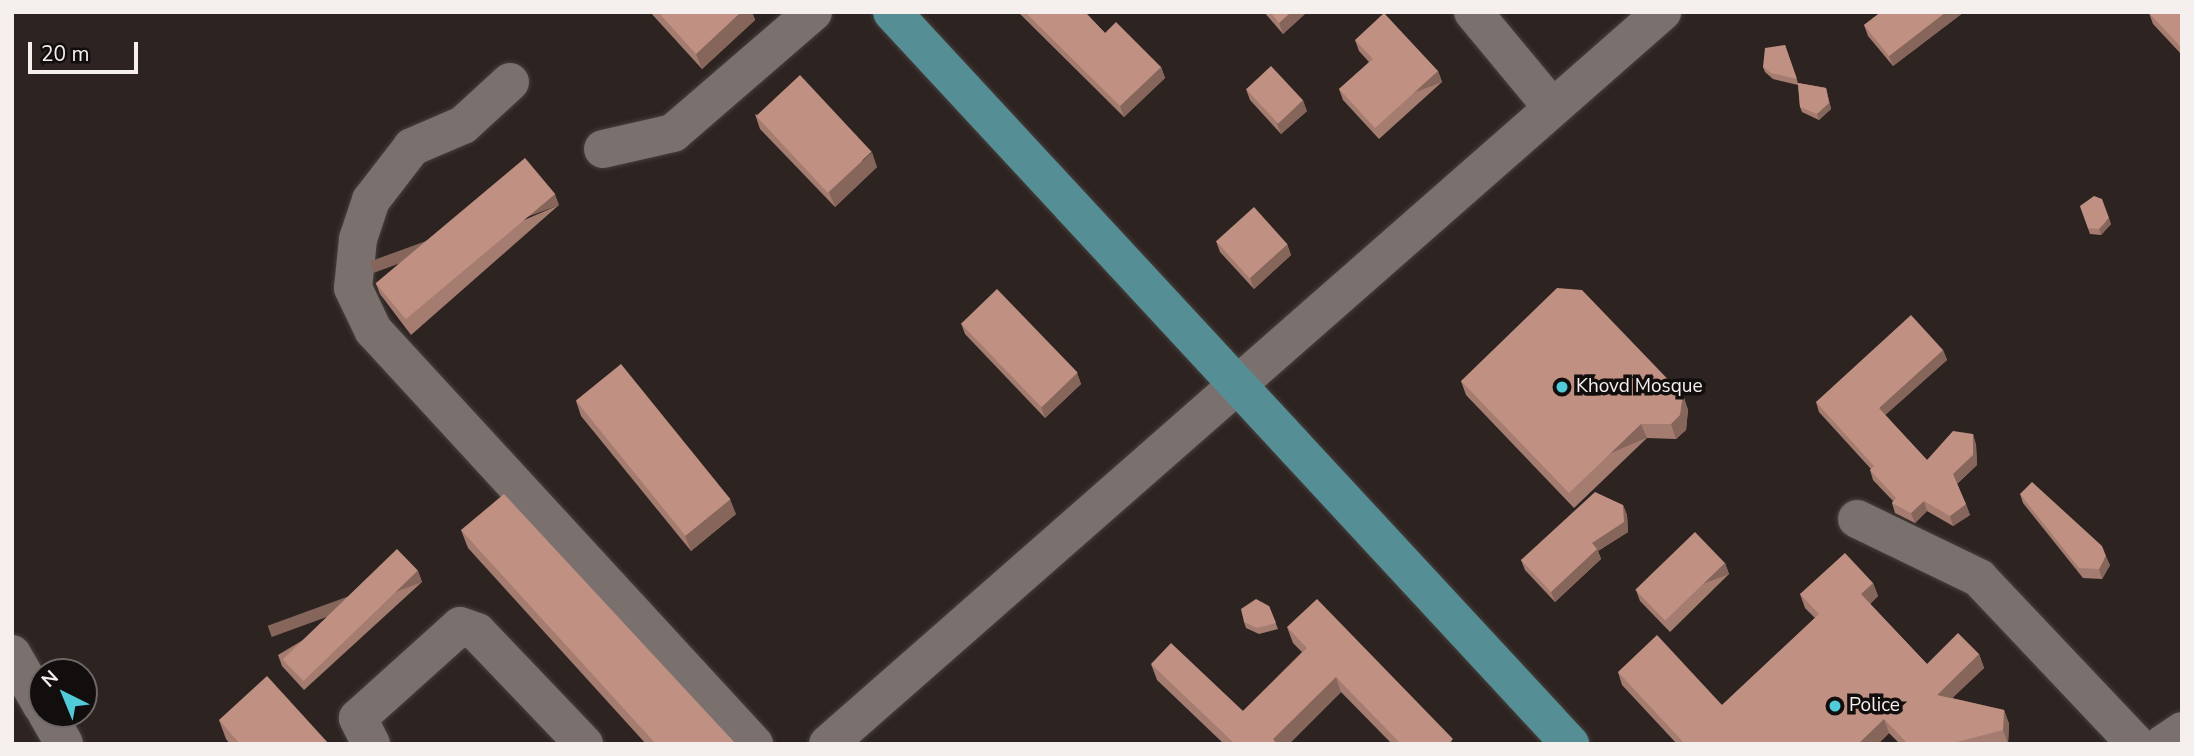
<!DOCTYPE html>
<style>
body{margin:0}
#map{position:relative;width:2194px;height:756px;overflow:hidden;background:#2d2421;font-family:"Nunito Sans",sans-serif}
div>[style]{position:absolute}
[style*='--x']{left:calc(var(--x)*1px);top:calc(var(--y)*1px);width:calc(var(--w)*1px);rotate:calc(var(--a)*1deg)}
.roads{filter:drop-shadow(0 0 2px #463f3d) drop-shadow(0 0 2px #463f3d)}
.minor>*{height:38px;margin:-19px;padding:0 19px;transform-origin:19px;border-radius:19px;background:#7a706d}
.major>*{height:38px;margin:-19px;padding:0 19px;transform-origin:19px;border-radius:19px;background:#558f95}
.wall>*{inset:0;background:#a57c70}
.shaded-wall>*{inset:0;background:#86655b;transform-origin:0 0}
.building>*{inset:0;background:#c09082;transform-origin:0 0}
.dots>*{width:19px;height:19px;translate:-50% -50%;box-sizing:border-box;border:4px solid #120e0d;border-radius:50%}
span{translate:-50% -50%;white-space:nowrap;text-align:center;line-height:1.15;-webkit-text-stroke:7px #120e0d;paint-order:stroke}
.poi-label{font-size:19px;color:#f5efed}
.left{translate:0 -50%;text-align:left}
.frame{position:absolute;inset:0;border:14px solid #f5efed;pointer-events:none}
.north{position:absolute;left:28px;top:658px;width:70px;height:70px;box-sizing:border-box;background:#120e0d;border:2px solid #6d6867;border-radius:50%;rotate:317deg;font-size:19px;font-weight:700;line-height:28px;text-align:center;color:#f5efed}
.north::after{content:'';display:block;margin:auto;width:24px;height:32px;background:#52cbd9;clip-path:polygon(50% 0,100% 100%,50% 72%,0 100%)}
.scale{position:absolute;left:28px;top:42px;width:110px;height:32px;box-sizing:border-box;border:4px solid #f5efed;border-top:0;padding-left:9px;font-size:21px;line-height:24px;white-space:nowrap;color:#f5efed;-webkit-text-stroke:5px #120e0d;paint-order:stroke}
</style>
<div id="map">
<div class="roads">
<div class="minor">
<div style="--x:1473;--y:12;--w:124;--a:50.3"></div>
<div style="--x:510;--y:82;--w:64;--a:137.5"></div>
<div style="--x:463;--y:125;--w:56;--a:156.7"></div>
<div style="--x:412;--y:147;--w:67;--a:127.7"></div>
<div style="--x:371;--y:200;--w:41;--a:108.4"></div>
<div style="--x:358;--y:239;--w:49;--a:95.8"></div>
<div style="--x:353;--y:288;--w:47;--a:64.5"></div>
<div style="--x:373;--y:330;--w:563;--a:47.38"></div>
<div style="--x:603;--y:149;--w:72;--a:-12.9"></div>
<div style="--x:673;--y:133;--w:185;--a:-40.8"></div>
<div style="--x:1857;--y:519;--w:136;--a:25.8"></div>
<div style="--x:1979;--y:578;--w:228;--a:46.6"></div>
<div style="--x:12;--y:654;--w:60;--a:60"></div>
<div style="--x:47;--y:714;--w:34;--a:60"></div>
<div style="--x:371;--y:744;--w:29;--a:-117"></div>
<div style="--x:358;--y:718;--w:137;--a:-42"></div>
<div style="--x:460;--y:626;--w:18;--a:19"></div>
<div style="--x:477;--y:632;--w:155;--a:46.3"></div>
<div style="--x:828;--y:744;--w:1110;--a:-41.27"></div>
<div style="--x:2163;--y:744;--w:23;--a:-34"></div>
</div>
<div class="major">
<div style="--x:892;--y:12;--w:998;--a:47.19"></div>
</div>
</div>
<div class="wall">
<div style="clip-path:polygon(650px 12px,752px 12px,755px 20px,702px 69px)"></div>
<div style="clip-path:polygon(1018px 12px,1085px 12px,1105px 33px,1161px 67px,1165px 78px,1124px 117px)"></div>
<div style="clip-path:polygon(1264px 12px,1307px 12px,1283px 34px)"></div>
<div style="clip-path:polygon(1881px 12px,1964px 12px,1893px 66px,1868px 36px,1864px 25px)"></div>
<div style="clip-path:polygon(2182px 12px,2182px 55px,2153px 24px,2149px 13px)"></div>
<div style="clip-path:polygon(1355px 40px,1438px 71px,1442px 82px,1379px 139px,1343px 100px,1339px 89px,1369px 62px,1359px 51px)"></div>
<div style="clip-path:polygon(1785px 45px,1798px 83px,1826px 88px,1831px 109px,1819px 120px,1802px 112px,1800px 107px,1798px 85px,1773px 79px,1765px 72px,1763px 67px)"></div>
<div style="clip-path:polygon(1246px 89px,1307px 111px,1281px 134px,1250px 100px)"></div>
<div style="clip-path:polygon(755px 114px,877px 167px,835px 207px,760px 129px)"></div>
<div style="clip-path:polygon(559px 205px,411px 335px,380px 294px,376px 284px)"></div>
<div style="clip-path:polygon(2080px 206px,2111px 224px,2101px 235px,2090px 234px)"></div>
<div style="clip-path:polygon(1216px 241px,1287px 244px,1291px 255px,1254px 289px,1220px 252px)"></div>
<div style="clip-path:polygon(961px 323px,1077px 373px,1081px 384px,1045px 418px,965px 334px)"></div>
<div style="clip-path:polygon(1943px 350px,1947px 360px,1885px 415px,1927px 460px,1973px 434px,1976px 445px,1977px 465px,1957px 484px,1970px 515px,1953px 526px,1927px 511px,1915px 523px,1895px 513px,1892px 503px,1893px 501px,1873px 480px,1870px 470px,1871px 469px,1819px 412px,1816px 402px)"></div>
<div style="clip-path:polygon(1461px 381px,1683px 395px,1688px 410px,1686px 430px,1676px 439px,1647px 438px,1574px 508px,1466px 395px)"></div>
<div style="clip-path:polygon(576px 401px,736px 514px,691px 551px,581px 416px)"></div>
<div style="clip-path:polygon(2020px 494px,2110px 565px,2102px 579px,2083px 578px,2023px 503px)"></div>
<div style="clip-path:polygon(1623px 505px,1627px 515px,1628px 532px,1598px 551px,1601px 559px,1555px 602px,1525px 570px,1521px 560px)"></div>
<div style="clip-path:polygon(461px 530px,735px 743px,735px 744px,646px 744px,468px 548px)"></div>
<div style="clip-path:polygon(1725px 563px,1729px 574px,1670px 632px,1640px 601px,1636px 590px)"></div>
<div style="clip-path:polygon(418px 571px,422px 582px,304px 690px,282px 666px,278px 655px)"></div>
<div style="clip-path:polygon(1873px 583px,1878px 596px,1870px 604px,1927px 664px,1979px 654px,1984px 668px,1952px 698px,2004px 710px,2009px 724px,2008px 744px,1900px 744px,1889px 733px,1878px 744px,1677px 744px,1622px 685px,1618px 672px,1722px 705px,1815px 618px,1805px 608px,1800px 594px)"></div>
<div style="clip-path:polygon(1269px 606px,1278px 629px,1259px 634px,1246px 628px,1244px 622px)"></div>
<div style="clip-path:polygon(1287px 627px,1455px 744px,1392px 744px,1341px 692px,1289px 744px,1224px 744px,1157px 680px,1151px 664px,1243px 711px,1302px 652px,1293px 643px)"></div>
<div style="clip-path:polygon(219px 720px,329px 744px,230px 744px,226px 739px)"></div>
</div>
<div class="shaded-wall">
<div style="clip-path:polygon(741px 12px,752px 12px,755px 20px,702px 69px,696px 54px)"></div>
<div style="clip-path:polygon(1291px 12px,1307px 12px,1283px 34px,1279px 23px)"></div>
<div style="clip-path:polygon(1946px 12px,1964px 12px,1893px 66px,1889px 56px)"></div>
<div style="clip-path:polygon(1161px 67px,1165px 78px,1124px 117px,1120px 106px)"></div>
<div style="left:1438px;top:71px;width:12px;height:85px;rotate:70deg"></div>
<div style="clip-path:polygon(1826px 88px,1831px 109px,1819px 120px,1817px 114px)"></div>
<div style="clip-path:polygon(1303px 100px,1307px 111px,1281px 134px,1277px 124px)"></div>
<div style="clip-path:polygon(872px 152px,877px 167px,835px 207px,829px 192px)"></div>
<div style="left:555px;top:194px;width:12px;height:197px;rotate:70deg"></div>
<div style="clip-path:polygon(2109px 218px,2111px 224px,2101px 235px,2099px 229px)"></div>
<div style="clip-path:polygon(1287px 244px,1291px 255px,1254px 289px,1250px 278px)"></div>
<div style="clip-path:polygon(1943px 350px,1947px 360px,1882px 418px,1879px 408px)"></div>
<div style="clip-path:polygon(1077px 373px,1081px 384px,1045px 418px,1041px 407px)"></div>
<div style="clip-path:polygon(1683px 395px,1688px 410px,1686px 430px,1676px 439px,1671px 424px)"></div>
<div style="left:1641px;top:424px;width:15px;height:100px;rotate:67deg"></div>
<div style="clip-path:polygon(1973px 434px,1976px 445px,1977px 465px,1956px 484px,1953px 474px)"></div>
<div style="clip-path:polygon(730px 499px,736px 514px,691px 551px,685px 536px)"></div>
<div style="clip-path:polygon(1924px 501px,1927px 511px,1915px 523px,1911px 513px)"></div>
<div style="clip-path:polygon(1966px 504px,1970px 515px,1953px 526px,1950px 516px)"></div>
<div style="clip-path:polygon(1623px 505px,1627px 515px,1628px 532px,1598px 551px,1601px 559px,1555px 602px,1551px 592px)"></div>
<div style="clip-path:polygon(2106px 556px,2110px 565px,2102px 579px,2099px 569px)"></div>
<div style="left:1725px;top:563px;width:12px;height:83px;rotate:70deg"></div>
<div style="left:418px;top:571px;width:12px;height:160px;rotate:70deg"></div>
<div style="clip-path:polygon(1873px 583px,1878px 596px,1866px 608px,1861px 594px)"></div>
<div style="clip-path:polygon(1979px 654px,1984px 668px,1942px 708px,1937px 695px)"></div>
<div style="clip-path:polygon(1336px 677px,1341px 692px,1289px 744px,1274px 744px,1273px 739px)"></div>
<div style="clip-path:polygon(2004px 710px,2009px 724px,2008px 744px,2003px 730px)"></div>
<div style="clip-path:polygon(1884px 719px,1889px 733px,1878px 744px,1858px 744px)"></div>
</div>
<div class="building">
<div style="clip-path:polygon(658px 12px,741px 12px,696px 54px)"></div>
<div style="clip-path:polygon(1025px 12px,1085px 12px,1105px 33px,1116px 22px,1161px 67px,1120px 106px)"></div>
<div style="clip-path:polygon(1270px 12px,1291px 12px,1279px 23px)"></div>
<div style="clip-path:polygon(1881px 12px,1946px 12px,1889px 56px,1864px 25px)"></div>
<div style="clip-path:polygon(2150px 12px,2182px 12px,2182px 45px,2180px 46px,2149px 13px)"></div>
<div style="clip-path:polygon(1384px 13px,1438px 71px,1375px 128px,1339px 89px,1373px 59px,1355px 40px)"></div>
<div style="clip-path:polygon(1785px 45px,1797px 79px,1771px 73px,1763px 67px,1765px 48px)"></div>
<div style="left:1271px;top:66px;width:47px;height:34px;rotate:47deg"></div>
<div style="left:800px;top:75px;width:105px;height:60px;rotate:47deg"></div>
<div style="clip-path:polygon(1798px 83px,1826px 88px,1829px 103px,1817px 114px,1800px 107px)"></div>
<div style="left:525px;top:158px;width:47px;height:195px;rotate:50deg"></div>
<div style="clip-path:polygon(2094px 196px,2102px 199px,2109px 218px,2099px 229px,2088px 228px,2080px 206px)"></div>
<div style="left:1254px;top:207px;width:50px;height:51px;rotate:48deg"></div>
<div style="clip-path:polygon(1557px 288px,1582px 290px,1683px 395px,1680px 415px,1671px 424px,1641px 424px,1569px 493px,1461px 381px)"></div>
<div style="left:997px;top:289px;width:116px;height:50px;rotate:46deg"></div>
<div style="clip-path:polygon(1911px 315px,1943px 350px,1879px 408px,1927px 460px,1953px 431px,1973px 434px,1973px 455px,1953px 474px,1966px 504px,1950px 516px,1924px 501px,1911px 513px,1892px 503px,1896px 498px,1870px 470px,1874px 466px,1816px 402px)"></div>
<div style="left:621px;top:364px;width:174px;height:58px;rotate:51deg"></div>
<div style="clip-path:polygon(2032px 482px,2102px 546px,2106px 556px,2099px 569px,2079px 568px,2020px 494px)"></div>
<div style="clip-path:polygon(1595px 492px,1623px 505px,1624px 522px,1592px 543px,1597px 549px,1551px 592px,1521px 560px)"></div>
<div style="clip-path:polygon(504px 494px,735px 743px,734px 744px,656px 744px,461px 530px)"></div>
<div style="left:1695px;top:532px;width:43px;height:83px;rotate:46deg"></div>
<div style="left:397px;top:549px;width:30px;height:159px;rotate:46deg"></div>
<div style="clip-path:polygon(1845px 553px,1873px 583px,1861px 594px,1927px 664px,1958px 633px,1979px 654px,1937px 695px,2004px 710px,2003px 730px,1953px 743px,1954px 744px,1908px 744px,1884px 719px,1858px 744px,1685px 744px,1618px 672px,1657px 635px,1722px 705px,1819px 614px,1800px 594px)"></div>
<div style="clip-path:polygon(1256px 599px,1269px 606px,1276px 623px,1257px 628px,1244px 622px,1241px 609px)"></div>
<div style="clip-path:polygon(1317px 599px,1453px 739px,1448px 744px,1401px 744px,1336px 677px,1273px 739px,1277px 744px,1235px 744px,1151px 664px,1171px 643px,1243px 711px,1307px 648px,1287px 627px)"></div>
<div style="clip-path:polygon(267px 676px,329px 744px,240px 744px,219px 720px)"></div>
</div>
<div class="dots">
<div style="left:1562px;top:387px;background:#52cbd9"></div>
<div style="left:1835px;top:706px;background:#52cbd9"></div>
</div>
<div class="poi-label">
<span class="left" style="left:1576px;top:387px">Khovd Mosque</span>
<span class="left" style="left:1849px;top:706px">Police</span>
</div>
<div class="frame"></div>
<div class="north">N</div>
<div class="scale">20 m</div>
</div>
